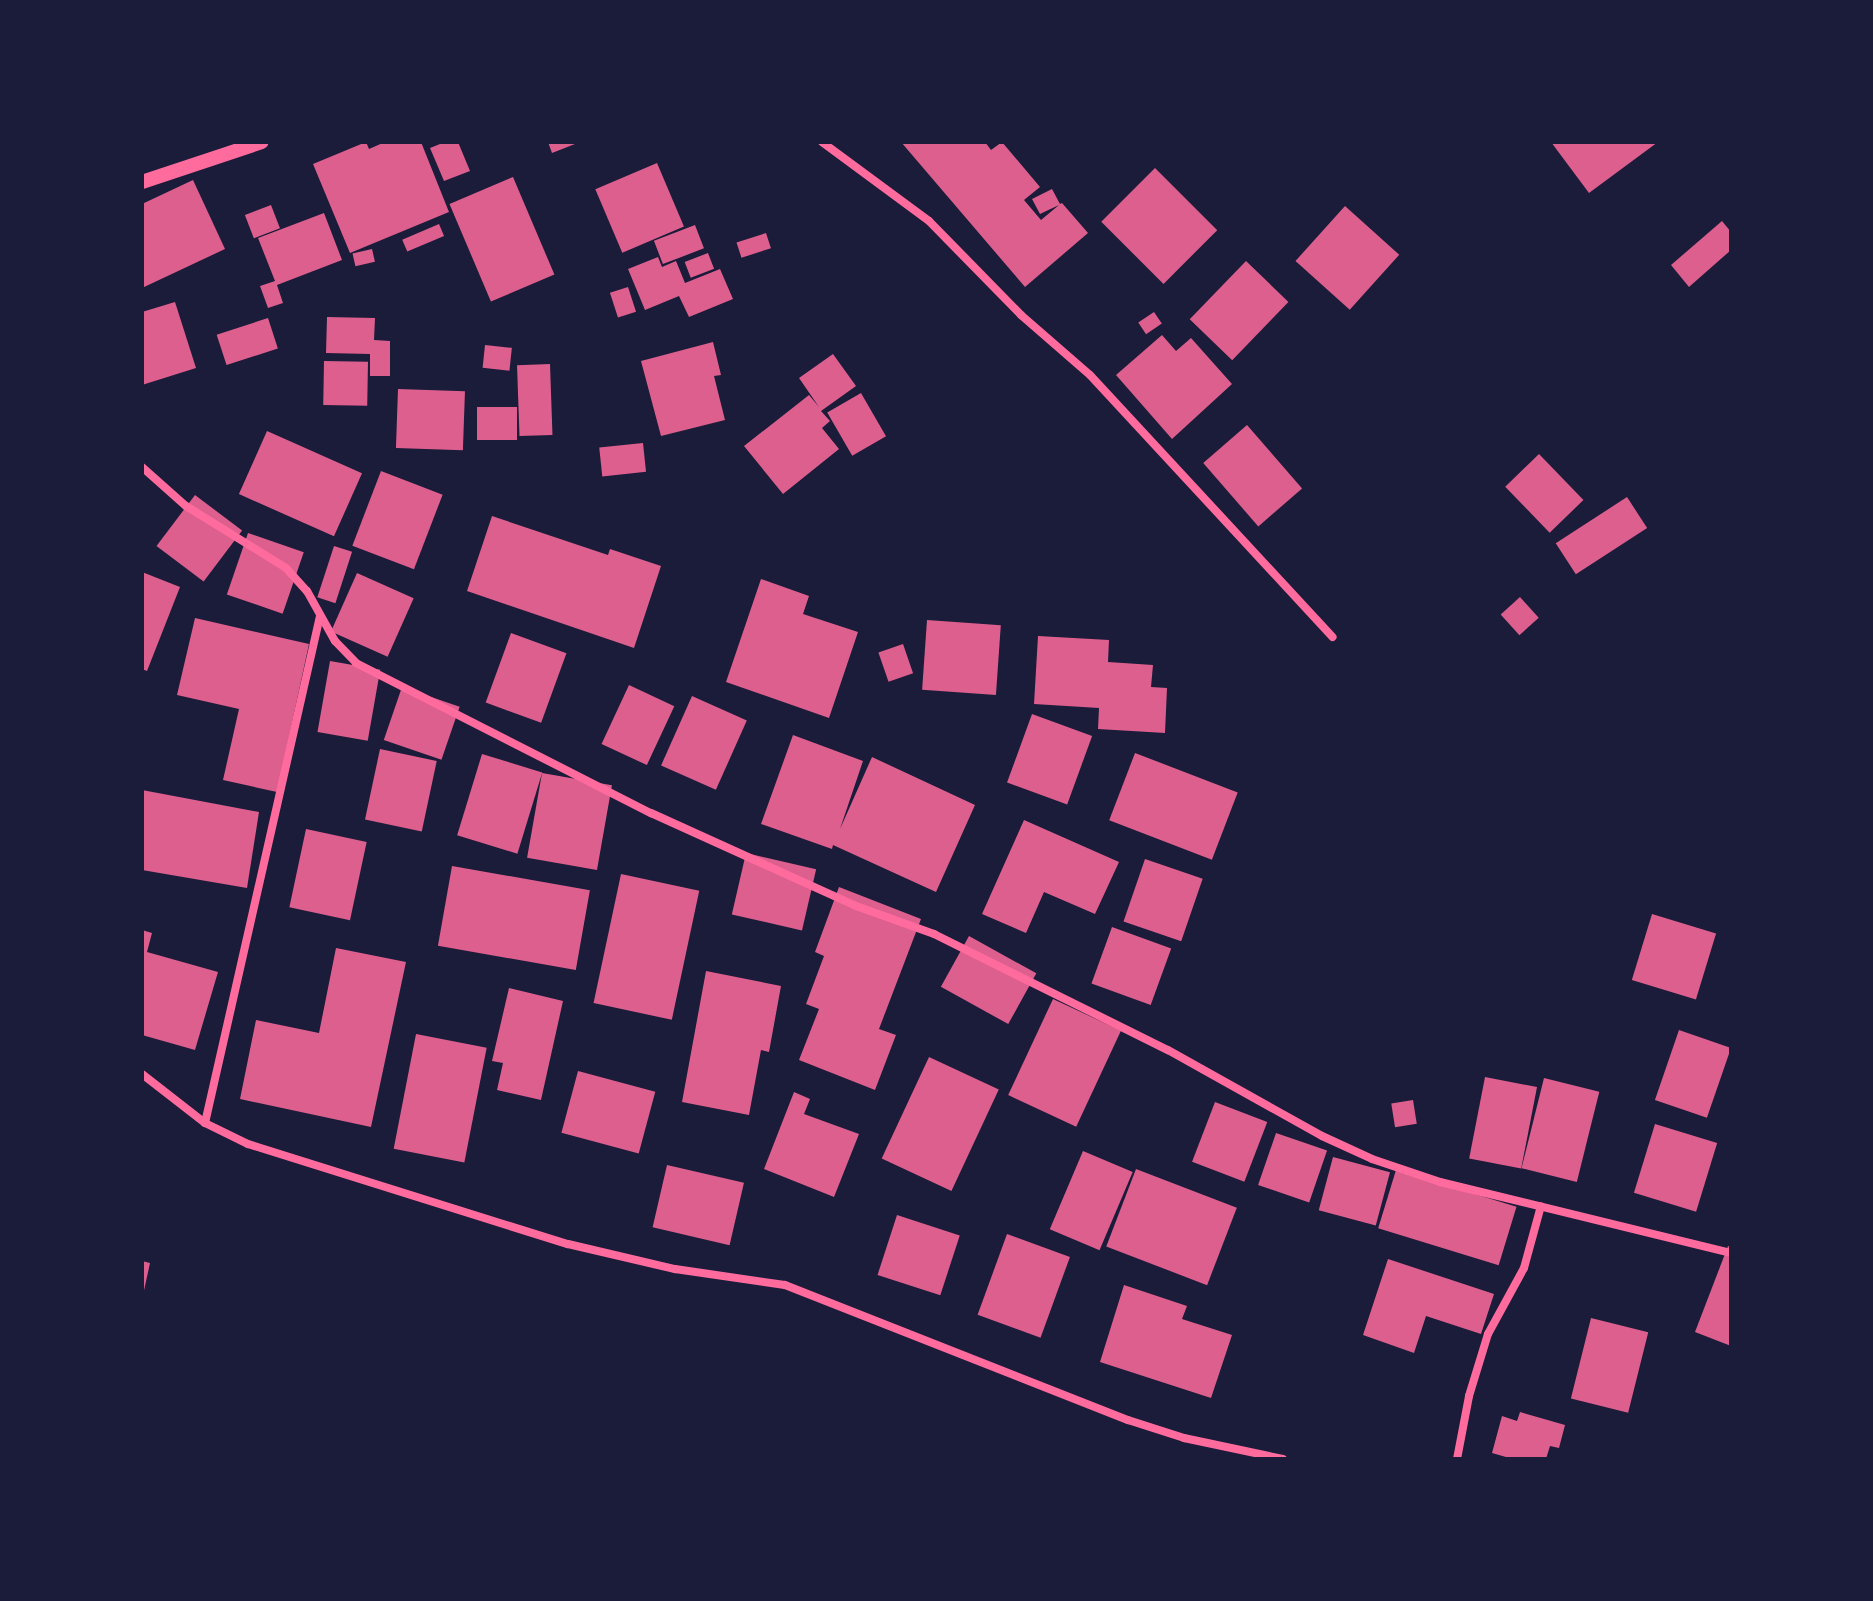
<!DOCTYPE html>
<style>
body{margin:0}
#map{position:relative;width:1873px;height:1601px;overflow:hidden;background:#1b1b3a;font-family:"Titillium Web",sans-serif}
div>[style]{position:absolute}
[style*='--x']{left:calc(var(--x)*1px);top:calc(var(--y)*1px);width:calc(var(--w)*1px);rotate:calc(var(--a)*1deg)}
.building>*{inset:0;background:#dd5f8e;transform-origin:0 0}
.minor>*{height:8px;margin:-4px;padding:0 4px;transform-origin:4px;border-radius:4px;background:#ff6b9d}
.tertiary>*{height:14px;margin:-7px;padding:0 7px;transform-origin:7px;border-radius:7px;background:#ff6b9d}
span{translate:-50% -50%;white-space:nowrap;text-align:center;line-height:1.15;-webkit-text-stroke:8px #1b1b3a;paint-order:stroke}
.frame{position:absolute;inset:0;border:144px solid #1b1b3a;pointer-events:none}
</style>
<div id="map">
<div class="building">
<div style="clip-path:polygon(366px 142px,369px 149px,385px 142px,421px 142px,449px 212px,350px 253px,313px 164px)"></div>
<div style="clip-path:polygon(445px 142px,458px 142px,470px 171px,444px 181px,430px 148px)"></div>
<div style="clip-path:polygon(548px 142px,580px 142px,552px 153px)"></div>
<div style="clip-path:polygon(901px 142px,985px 142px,991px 150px,1002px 142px,1040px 187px,1024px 200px,1041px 220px,1059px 205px,1040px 214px,1032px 199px,1052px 189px,1060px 204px,1062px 203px,1088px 233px,1025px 287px)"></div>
<div style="clip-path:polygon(1551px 142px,1658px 142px,1589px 193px)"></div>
<div style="left:657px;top:163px;width:69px;height:67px;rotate:67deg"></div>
<div style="left:1155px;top:168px;width:88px;height:76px;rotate:45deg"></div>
<div style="left:513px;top:177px;width:106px;height:69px;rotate:67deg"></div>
<div style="clip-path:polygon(193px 180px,225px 249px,142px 288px,142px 204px)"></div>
<div style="left:271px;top:205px;width:25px;height:28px;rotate:69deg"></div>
<div style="left:1345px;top:206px;width:73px;height:74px;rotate:42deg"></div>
<div style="clip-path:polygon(324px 213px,342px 260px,277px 285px,283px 303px,268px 308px,260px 286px,275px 281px,258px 238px)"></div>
<div style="clip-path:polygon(1722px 221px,1731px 232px,1731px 250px,1689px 287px,1671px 265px)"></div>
<div style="left:439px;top:224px;width:13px;height:40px;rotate:67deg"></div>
<div style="left:695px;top:225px;width:25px;height:44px;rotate:69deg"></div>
<div style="left:766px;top:233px;width:16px;height:31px;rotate:72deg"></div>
<div style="left:372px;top:249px;width:13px;height:20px;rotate:77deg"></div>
<div style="left:708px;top:253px;width:17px;height:25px;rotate:69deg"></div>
<div style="clip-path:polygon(658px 257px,662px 267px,676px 261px,685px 283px,720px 269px,733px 299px,689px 317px,679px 296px,645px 310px,628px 269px)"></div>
<div style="left:1246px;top:261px;width:59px;height:81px;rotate:44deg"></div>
<div style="left:628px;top:287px;width:26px;height:19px;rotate:72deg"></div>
<div style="clip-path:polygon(175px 302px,196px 368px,142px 385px,142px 312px)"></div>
<div style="left:1154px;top:312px;width:14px;height:19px;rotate:56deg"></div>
<div style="clip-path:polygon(327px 317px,375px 318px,374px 340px,390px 341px,390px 376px,370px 376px,370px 354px,326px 353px)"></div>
<div style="left:268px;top:318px;width:32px;height:54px;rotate:72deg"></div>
<div style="clip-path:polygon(1162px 335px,1176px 351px,1191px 338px,1232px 384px,1172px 439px,1116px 375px)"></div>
<div style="clip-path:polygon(713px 342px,721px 375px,714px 376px,725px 420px,661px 436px,641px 361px)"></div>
<div style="left:485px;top:345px;width:27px;height:23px;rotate:6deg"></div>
<div style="clip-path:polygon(833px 354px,856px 386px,821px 411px,830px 421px,822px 428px,839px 449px,783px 494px,744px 446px,809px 395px,819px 407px,799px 378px)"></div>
<div style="left:324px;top:361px;width:44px;height:44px;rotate:1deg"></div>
<div style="left:550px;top:364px;width:71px;height:33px;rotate:88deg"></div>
<div style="left:398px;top:389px;width:67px;height:59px;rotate:2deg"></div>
<div style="left:861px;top:393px;width:50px;height:39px;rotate:60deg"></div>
<div style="left:477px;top:407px;width:40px;height:33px"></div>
<div style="left:1247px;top:425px;width:84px;height:58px;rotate:49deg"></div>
<div style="left:267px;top:431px;width:104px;height:69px;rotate:24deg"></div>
<div style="left:643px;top:443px;width:29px;height:44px;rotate:84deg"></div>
<div style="left:1539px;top:454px;width:64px;height:47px;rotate:46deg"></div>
<div style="left:381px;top:471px;width:66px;height:80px;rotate:21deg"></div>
<div style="left:195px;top:495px;width:59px;height:64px;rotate:37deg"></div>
<div style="left:1627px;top:497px;width:37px;height:85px;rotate:57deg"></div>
<div style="clip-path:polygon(492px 516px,608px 555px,610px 549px,661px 566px,634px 648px,467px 591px)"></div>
<div style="left:248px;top:533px;width:59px;height:65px;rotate:19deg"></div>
<div style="left:334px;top:546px;width:19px;height:54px;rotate:18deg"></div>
<div style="clip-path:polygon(142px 572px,180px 587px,147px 671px,142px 669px)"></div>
<div style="left:357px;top:573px;width:62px;height:64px;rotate:24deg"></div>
<div style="clip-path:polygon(761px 579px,809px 596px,803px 614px,858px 632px,829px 718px,726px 682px)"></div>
<div style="left:1520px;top:597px;width:28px;height:26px;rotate:48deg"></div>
<div style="clip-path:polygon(195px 618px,309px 644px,277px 792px,223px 780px,239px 709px,177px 695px)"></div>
<div style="left:927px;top:620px;width:74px;height:70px;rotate:4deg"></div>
<div style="left:511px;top:633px;width:59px;height:74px;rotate:20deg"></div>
<div style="clip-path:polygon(1038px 636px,1109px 640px,1108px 662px,1153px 665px,1151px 687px,1167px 688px,1165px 733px,1098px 729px,1099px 708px,1034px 704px)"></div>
<div style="left:903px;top:644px;width:31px;height:26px;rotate:71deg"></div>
<div style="left:330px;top:661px;width:51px;height:72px;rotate:10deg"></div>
<div style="left:629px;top:685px;width:50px;height:65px;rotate:25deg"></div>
<div style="left:402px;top:687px;width:61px;height:56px;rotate:19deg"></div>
<div style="left:692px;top:696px;width:60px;height:76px;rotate:24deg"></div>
<div style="left:1032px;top:714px;width:64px;height:73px;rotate:20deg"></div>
<div style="clip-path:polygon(793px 735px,863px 761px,840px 829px,872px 757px,975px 805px,936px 892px,833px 845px,832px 849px,761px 824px)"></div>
<div style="left:380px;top:749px;width:58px;height:72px;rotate:12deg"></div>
<div style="left:1135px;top:753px;width:110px;height:72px;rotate:21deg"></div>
<div style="left:482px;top:754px;width:63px;height:85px;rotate:17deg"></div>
<div style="left:542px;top:773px;width:71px;height:86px;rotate:10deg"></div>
<div style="clip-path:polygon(142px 790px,259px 812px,247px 888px,142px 870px)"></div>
<div style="clip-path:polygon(1024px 820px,1119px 862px,1095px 914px,1044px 892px,1026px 933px,982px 914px)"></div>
<div style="left:306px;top:829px;width:62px;height:80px;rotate:12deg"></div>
<div style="left:746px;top:853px;width:72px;height:63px;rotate:13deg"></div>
<div style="left:1145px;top:859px;width:61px;height:66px;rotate:19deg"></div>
<div style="left:452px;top:866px;width:140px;height:81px;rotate:10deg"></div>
<div style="left:621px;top:874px;width:80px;height:132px;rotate:12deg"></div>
<div style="clip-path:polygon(839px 887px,921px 919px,879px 1029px,896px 1035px,875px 1090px,799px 1060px,819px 1009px,806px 1004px,824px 956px,815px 952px)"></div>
<div style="left:1652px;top:914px;width:67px;height:69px;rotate:17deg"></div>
<div style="left:1112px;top:927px;width:63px;height:60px;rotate:20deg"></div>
<div style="clip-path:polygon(142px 930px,152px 933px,147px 952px,218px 972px,195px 1050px,142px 1035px)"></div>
<div style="left:969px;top:936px;width:77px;height:58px;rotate:29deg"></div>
<div style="clip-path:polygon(336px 948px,406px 962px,371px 1127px,240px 1099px,256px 1020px,319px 1033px)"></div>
<div style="clip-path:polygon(706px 971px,781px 986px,769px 1052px,761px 1050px,749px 1115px,682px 1102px)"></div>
<div style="clip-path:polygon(509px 988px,563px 1001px,541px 1100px,497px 1090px,503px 1063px,492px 1061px)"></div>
<div style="left:1053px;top:999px;width:75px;height:106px;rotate:25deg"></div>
<div style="left:1679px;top:1030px;width:55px;height:74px;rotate:19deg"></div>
<div style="left:416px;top:1034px;width:72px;height:117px;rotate:11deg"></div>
<div style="left:929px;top:1057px;width:77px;height:112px;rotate:25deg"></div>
<div style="left:578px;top:1071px;width:80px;height:64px;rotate:15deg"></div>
<div style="left:1485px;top:1077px;width:53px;height:83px;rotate:11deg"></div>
<div style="left:1544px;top:1078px;width:57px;height:93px;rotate:14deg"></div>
<div style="clip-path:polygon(794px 1092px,810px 1099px,804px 1114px,859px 1134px,834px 1197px,764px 1169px)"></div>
<div style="left:1413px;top:1100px;width:24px;height:22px;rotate:81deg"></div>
<div style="left:1215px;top:1102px;width:56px;height:64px;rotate:21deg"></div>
<div style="left:1655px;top:1124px;width:65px;height:72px;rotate:17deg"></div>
<div style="left:1276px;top:1133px;width:54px;height:55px;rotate:19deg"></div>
<div style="left:1083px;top:1151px;width:54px;height:85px;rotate:23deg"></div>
<div style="left:1333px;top:1157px;width:59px;height:55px;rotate:15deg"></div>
<div style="left:667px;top:1165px;width:79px;height:64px;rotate:13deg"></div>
<div style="left:1136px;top:1169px;width:108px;height:83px;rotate:21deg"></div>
<div style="left:1396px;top:1170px;width:126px;height:61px;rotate:17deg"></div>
<div style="left:897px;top:1215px;width:66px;height:63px;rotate:18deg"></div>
<div style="left:1007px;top:1234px;width:67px;height:86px;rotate:20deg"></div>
<div style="clip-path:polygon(1728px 1246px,1731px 1247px,1731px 1346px,1695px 1332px)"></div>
<div style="clip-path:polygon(1388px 1259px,1494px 1294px,1481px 1334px,1426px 1316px,1414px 1353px,1363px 1335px)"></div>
<div style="clip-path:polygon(142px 1261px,150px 1263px,143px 1295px,142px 1295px)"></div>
<div style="clip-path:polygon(1124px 1285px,1187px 1306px,1182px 1319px,1232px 1335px,1211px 1398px,1100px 1362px)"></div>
<div style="left:1591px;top:1318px;width:59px;height:83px;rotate:14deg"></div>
<div style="clip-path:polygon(1520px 1412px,1565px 1425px,1559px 1448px,1550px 1446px,1546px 1459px,1513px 1459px,1492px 1453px,1502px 1416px,1517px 1421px)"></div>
</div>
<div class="minor">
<div style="--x:822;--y:142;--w:133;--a:36.4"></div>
<div style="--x:929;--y:221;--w:132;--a:45.6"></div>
<div style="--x:1021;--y:315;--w:91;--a:41"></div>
<div style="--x:1090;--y:375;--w:357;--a:47.2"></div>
<div style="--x:142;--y:467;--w:59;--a:41.6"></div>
<div style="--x:186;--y:506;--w:118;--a:31.8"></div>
<div style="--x:286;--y:568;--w:31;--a:48"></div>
<div style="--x:307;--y:591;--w:57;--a:60.8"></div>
<div style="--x:335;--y:641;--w:30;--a:46"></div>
<div style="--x:356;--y:663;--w:331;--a:27"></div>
<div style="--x:651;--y:813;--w:225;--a:24.4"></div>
<div style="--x:856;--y:906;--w:83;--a:19.7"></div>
<div style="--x:934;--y:934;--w:261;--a:26.4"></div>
<div style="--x:1168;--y:1050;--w:176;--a:29.2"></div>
<div style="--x:1322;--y:1136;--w:55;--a:24.7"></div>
<div style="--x:1372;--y:1159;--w:72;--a:18.7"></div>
<div style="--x:1440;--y:1182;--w:300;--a:13.7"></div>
<div style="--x:142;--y:1074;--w:80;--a:37.9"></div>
<div style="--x:205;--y:1123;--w:48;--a:26"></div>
<div style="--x:248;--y:1144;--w:335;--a:17.4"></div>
<div style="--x:568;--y:1244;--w:110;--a:13.2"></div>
<div style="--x:675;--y:1269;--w:111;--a:8.3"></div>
<div style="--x:785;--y:1285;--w:369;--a:21.5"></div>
<div style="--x:1128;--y:1420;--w:59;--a:17.8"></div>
<div style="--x:1184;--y:1438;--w:101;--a:12"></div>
<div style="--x:205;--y:1123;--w:520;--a:-77.22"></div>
<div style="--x:1457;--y:1459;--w:64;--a:-79.2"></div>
<div style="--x:1469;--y:1396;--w:65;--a:-73"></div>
<div style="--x:1488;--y:1334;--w:75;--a:-61.4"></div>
<div style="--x:1524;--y:1268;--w:64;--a:-74.7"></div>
</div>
<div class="tertiary">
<div style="--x:142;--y:182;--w:126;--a:-18.4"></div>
</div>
<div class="frame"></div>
</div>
